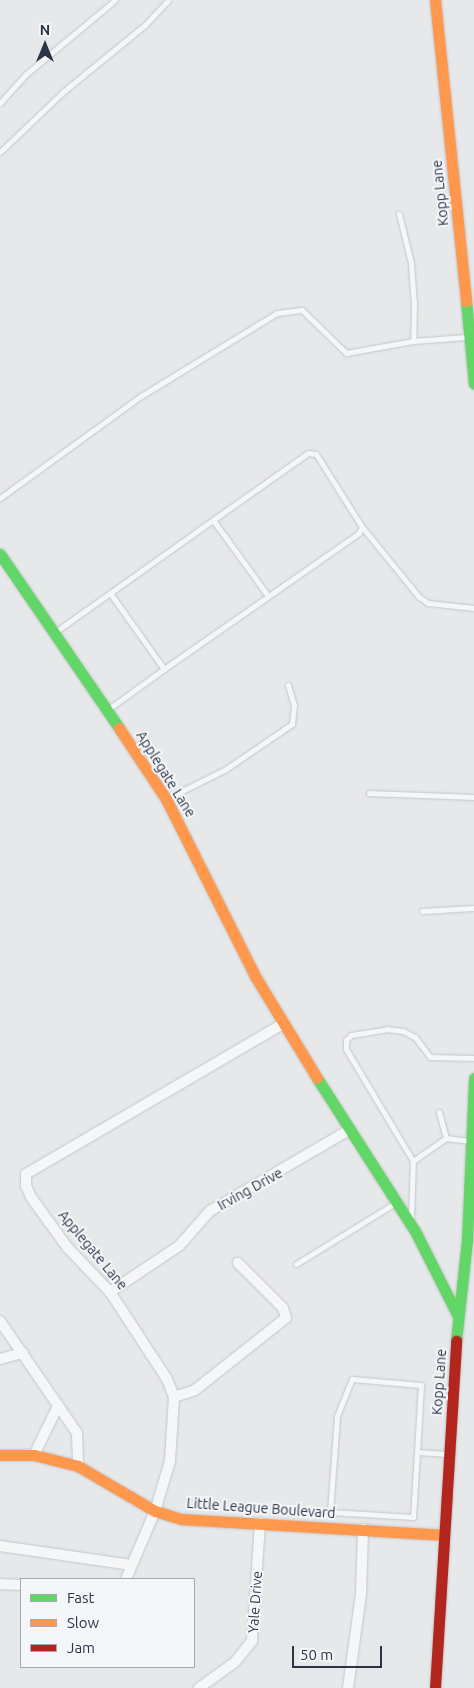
<!DOCTYPE html>
<style>
body{margin:0}
#map{position:relative;width:474px;height:1688px;overflow:hidden;background:#e6e8ea;font-family:Ubuntu,sans-serif}
div>[style]{position:absolute}
[style*='--x']{left:calc(var(--x)*1px);top:calc(var(--y)*1px);width:calc(var(--w)*1px);rotate:calc(var(--a)*1deg)}
.roads{filter:drop-shadow(0 0 1px #c4c6c8) drop-shadow(0 0 1px #c4c6c8)}
.lane>*{height:5px;margin:-2.5px;padding:0 2.5px;transform-origin:2.5px;border-radius:2.5px;background:#f5f6f7}
.street>*{height:10px;margin:-5px;padding:0 5px;transform-origin:5px;border-radius:5px;background:#f5f6f7}
.fast>*{height:11px;margin:-5.5px;padding:0 5.5px;transform-origin:5.5px;border-radius:5.5px;background:#63d668}
.slow>*{height:11px;margin:-5.5px;padding:0 5.5px;transform-origin:5.5px;border-radius:5.5px;background:#ff974d}
.jam>*{height:11px;margin:-5.5px;padding:0 5.5px;transform-origin:5.5px;border-radius:5.5px;background:#b3261e}
span{translate:-50% -50%;white-space:nowrap;text-align:center;line-height:1.15;-webkit-text-stroke:4px #f4f6f9;paint-order:stroke}
.street-label{font-size:14px;color:#2b3445}
.legend{position:absolute;left:20px;top:1578px;width:175px;height:90px;box-sizing:border-box;background:#f4f6f9;border:1px solid #a4a8b1;margin:0;padding:6px 9px;list-style:none;font-size:15px;color:#2b3445}
.legend li{display:flex;align-items:center;gap:10px;height:25px}
.legend b{width:25px;border:1px solid #a4a8b1}
.north{position:absolute;left:20px;top:20px;width:50px;height:50px;-webkit-text-stroke:4px #f4f6f9;paint-order:stroke;rotate:0deg;font-size:14px;font-weight:700;line-height:20px;text-align:center;color:#2b3445}
.north::after{content:'';display:block;margin:auto;width:18px;height:22px;background:#2b3445;clip-path:polygon(50% 0,100% 100%,50% 72%,0 100%)}
.scale{position:absolute;left:292px;top:1646px;width:90px;height:22px;box-sizing:border-box;border:2px solid #2b3445;border-top:0;padding-left:6px;font-size:15px;line-height:18px;white-space:nowrap;color:#2b3445;-webkit-text-stroke:4px #f4f6f9;paint-order:stroke}
</style>
<div id="map">
<div class="roads">
<div class="lane">
<div style="--x:0;--y:103;--w:38;--a:-48"></div>
<div style="--x:25;--y:75;--w:117;--a:-39.8"></div>
<div style="--x:0;--y:152;--w:88;--a:-43.6"></div>
<div style="--x:64;--y:91;--w:104;--a:-39.2"></div>
<div style="--x:145;--y:25;--w:34;--a:-47"></div>
<div style="--x:399;--y:214;--w:50;--a:76.2"></div>
<div style="--x:411;--y:263;--w:39;--a:86"></div>
<div style="--x:414;--y:302;--w:39;--a:91"></div>
<div style="--x:0;--y:498;--w:174;--a:-35.9"></div>
<div style="--x:141;--y:396;--w:159;--a:-31.4"></div>
<div style="--x:277;--y:313;--w:25;--a:-7"></div>
<div style="--x:302;--y:310;--w:62;--a:44.3"></div>
<div style="--x:346;--y:353;--w:68;--a:-10.2"></div>
<div style="--x:413;--y:341;--w:53;--a:-4.3"></div>
<div style="--x:213;--y:520;--w:94;--a:54.1"></div>
<div style="--x:362;--y:527;--w:90;--a:50.8"></div>
<div style="--x:419;--y:597;--w:11;--a:34"></div>
<div style="--x:428;--y:603;--w:46;--a:6.2"></div>
<div style="--x:58;--y:630;--w:190;--a:-35.4"></div>
<div style="--x:213;--y:520;--w:116;--a:-35.2"></div>
<div style="--x:308;--y:453;--w:8;--a:7"></div>
<div style="--x:316;--y:454;--w:86;--a:57.8"></div>
<div style="--x:362;--y:527;--w:7;--a:117"></div>
<div style="--x:359;--y:533;--w:238;--a:145.1"></div>
<div style="--x:164;--y:669;--w:93;--a:-125.4"></div>
<div style="--x:110;--y:708;--w:67;--a:-35.8"></div>
<div style="--x:369;--y:793;--w:105;--a:2.2"></div>
<div style="--x:168;--y:798;--w:65;--a:-26.6"></div>
<div style="--x:226;--y:769;--w:80;--a:-34.3"></div>
<div style="--x:292;--y:724;--w:19;--a:-84"></div>
<div style="--x:294;--y:705;--w:21;--a:-107"></div>
<div style="--x:422;--y:911;--w:52;--a:-3.3"></div>
<div style="--x:439;--y:1112;--w:27;--a:75"></div>
<div style="--x:446;--y:1138;--w:40;--a:145.1"></div>
<div style="--x:413;--y:1161;--w:131;--a:-120.9"></div>
<div style="--x:346;--y:1049;--w:9;--a:-90"></div>
<div style="--x:346;--y:1040;--w:7;--a:-45"></div>
<div style="--x:351;--y:1035;--w:36;--a:-9"></div>
<div style="--x:387;--y:1029;--w:16;--a:7"></div>
<div style="--x:403;--y:1031;--w:13;--a:27"></div>
<div style="--x:415;--y:1037;--w:25;--a:53"></div>
<div style="--x:430;--y:1057;--w:44;--a:1.3"></div>
<div style="--x:446;--y:1138;--w:24;--a:7"></div>
<div style="--x:411;--y:1217;--w:56;--a:-88"></div>
<div style="--x:296;--y:1264;--w:116;--a:-31.6"></div>
<div style="--x:417;--y:1452;--w:65;--a:93.5"></div>
<div style="--x:413;--y:1517;--w:83;--a:-176.6"></div>
<div style="--x:330;--y:1512;--w:96;--a:-85.8"></div>
<div style="--x:337;--y:1416;--w:40;--a:-68"></div>
<div style="--x:352;--y:1379;--w:69;--a:5"></div>
<div style="--x:421;--y:1385;--w:67;--a:93.4"></div>
<div style="--x:417;--y:1452;--w:30;--a:4"></div>
</div>
<div class="street">
<div style="--x:110;--y:1292;--w:83;--a:-33.7"></div>
<div style="--x:179;--y:1246;--w:47;--a:-48.5"></div>
<div style="--x:210;--y:1211;--w:161;--a:-30.2"></div>
<div style="--x:0;--y:1321;--w:136;--a:55.5"></div>
<div style="--x:77;--y:1433;--w:33;--a:88"></div>
<div style="--x:0;--y:1359;--w:24;--a:-15"></div>
<div style="--x:174;--y:1397;--w:22;--a:-18"></div>
<div style="--x:195;--y:1390;--w:116;--a:-38.4"></div>
<div style="--x:286;--y:1318;--w:10;--a:-107"></div>
<div style="--x:283;--y:1308;--w:64;--a:-135"></div>
<div style="--x:34;--y:1455;--w:55;--a:-63.9"></div>
<div style="--x:0;--y:1546;--w:133;--a:8.2"></div>
<div style="--x:126;--y:1579;--w:74;--a:-66.9"></div>
<div style="--x:155;--y:1511;--w:52;--a:-73.3"></div>
<div style="--x:170;--y:1461;--w:64;--a:-86.4"></div>
<div style="--x:174;--y:1397;--w:19;--a:-111"></div>
<div style="--x:167;--y:1379;--w:104;--a:-123.2"></div>
<div style="--x:110;--y:1292;--w:62;--a:-133.7"></div>
<div style="--x:67;--y:1247;--w:62;--a:-125.8"></div>
<div style="--x:31;--y:1197;--w:12;--a:-114"></div>
<div style="--x:26;--y:1186;--w:12;--a:-90"></div>
<div style="--x:26;--y:1174;--w:299;--a:-30.3"></div>
<div style="--x:0;--y:1584;--w:21;--a:3"></div>
<div style="--x:199;--y:1688;--w:44;--a:-35.8"></div>
<div style="--x:235;--y:1662;--w:27;--a:-51"></div>
<div style="--x:252;--y:1641;--w:118;--a:-86.1"></div>
<div style="--x:348;--y:1688;--w:95;--a:-82.1"></div>
<div style="--x:361;--y:1594;--w:65;--a:-88.2"></div>
</div>
<div class="fast">
<div style="--x:466;--y:301;--w:83;--a:84.5"></div>
<div style="--x:0;--y:554;--w:211;--a:55.6"></div>
<div style="--x:317;--y:1078;--w:182;--a:57.4"></div>
<div style="--x:415;--y:1231;--w:95;--a:63.2"></div>
<div style="--x:456;--y:1341;--w:102;--a:-83.8"></div>
<div style="--x:467;--y:1240;--w:162;--a:-87.5"></div>
</div>
<div class="slow">
<div style="--x:435;--y:0;--w:303;--a:84.1"></div>
<div style="--x:119;--y:728;--w:85;--a:56.5"></div>
<div style="--x:166;--y:799;--w:198;--a:63.3"></div>
<div style="--x:255;--y:976;--w:119;--a:58.7"></div>
<div style="--x:0;--y:1455;--w:34;--a:0"></div>
<div style="--x:34;--y:1455;--w:45;--a:14"></div>
<div style="--x:78;--y:1466;--w:89;--a:30.3"></div>
<div style="--x:155;--y:1511;--w:28;--a:17"></div>
<div style="--x:182;--y:1519;--w:262;--a:3.5"></div>
</div>
<div class="jam">
<div style="--x:435;--y:1688;--w:348;--a:-86.5"></div>
</div>
</div>
<div class="street-label">
<span style="left:440px;top:193px;rotate:-96deg">Kopp Lane</span>
<span style="left:166px;top:774px;rotate:58deg">Applegate Lane</span>
<span style="left:250px;top:1189px;rotate:-29deg">Irving Drive</span>
<span style="left:93px;top:1250px;rotate:50deg">Applegate Lane</span>
<span style="left:439px;top:1382px;rotate:-86deg">Kopp Lane</span>
<span style="left:261px;top:1508px;rotate:4deg">Little League Boulevard</span>
<span style="left:255px;top:1602px;rotate:-86deg">Yale Drive</span>
</div>
<ul class="legend">
<li><b style="height:6px;background:#63d668"></b>Fast</li>
<li><b style="height:6px;background:#ff974d"></b>Slow</li>
<li><b style="height:6px;background:#b3261e"></b>Jam</li>
</ul>
<div class="north">N</div>
<div class="scale">50 m</div>
</div>
